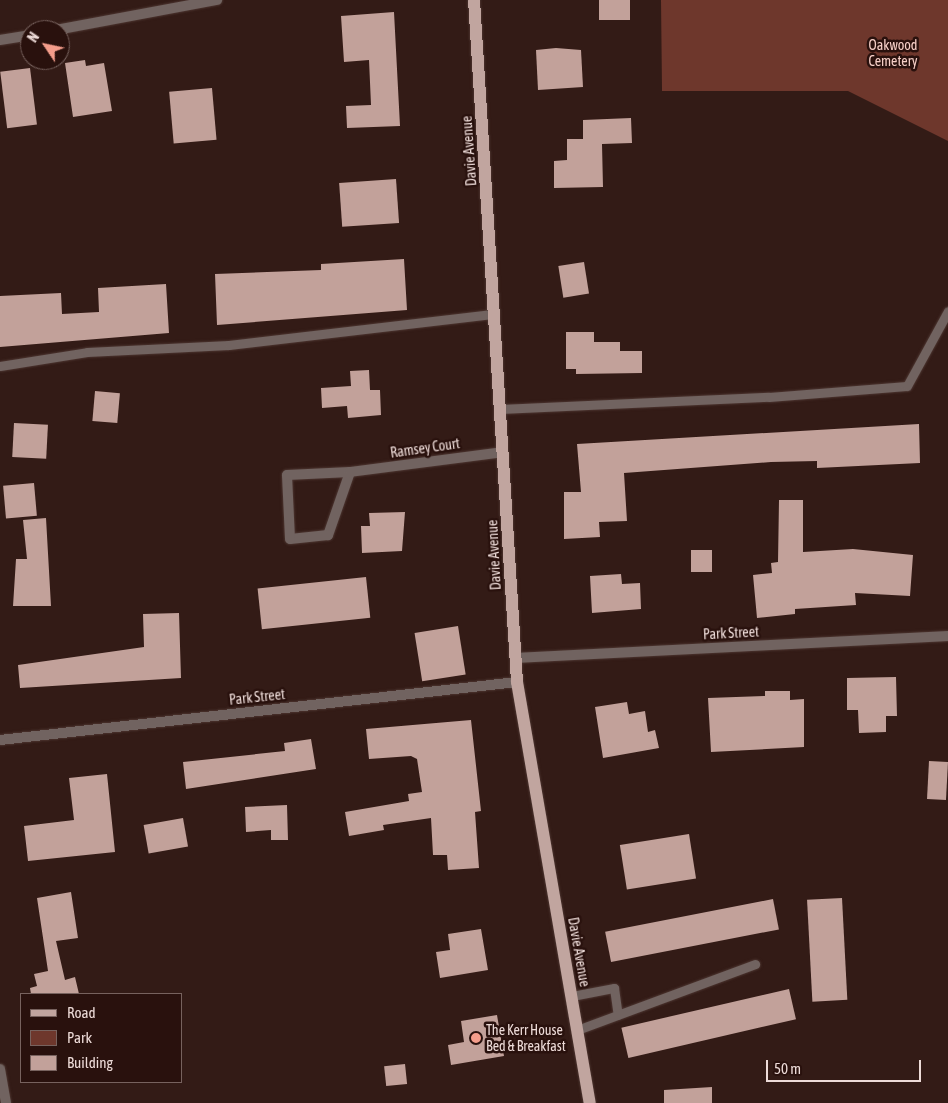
<!DOCTYPE html>
<style>
body{margin:0}
#map{position:relative;width:948px;height:1103px;overflow:hidden;background:#331b16;font-family:"Asap Condensed",sans-serif}
div>[style]{position:absolute}
[style*='--x']{left:calc(var(--x)*1px);top:calc(var(--y)*1px);width:calc(var(--w)*1px);rotate:calc(var(--a)*1deg)}
.green>*{inset:0;background:#6e372c}
.building>*{inset:0;background:#c2a19a;transform-origin:0 0}
.roads{filter:drop-shadow(0 0 1px #4d3631) drop-shadow(0 0 1px #4d3631)}
.service>*{height:9px;margin:-4.5px;padding:0 4.5px;transform-origin:4.5px;border-radius:4.5px;background:#716360}
.minor>*{height:10px;margin:-5px;padding:0 5px;transform-origin:5px;border-radius:5px;background:#716360}
.tertiary>*{height:10px;margin:-5px;padding:0 5px;transform-origin:5px;border-radius:5px;background:#716360}
.primary>*{height:12px;margin:-6px;padding:0 6px;transform-origin:6px;border-radius:6px;background:#c1a59f}
.dots>*{width:14px;height:14px;translate:-50% -50%;box-sizing:border-box;border:2px solid #29110d;border-radius:50%}
span{translate:-50% -50%;white-space:nowrap;text-align:center;line-height:1.15;-webkit-text-stroke:5px #29110d;paint-order:stroke}
.park-label{font-size:14px;color:#f6cfc7}
.street-label{font-size:14px;color:#eddbd8}
.poi-label{font-size:14px;color:#eddbd8}
.left{translate:0 -50%;text-align:left}
.legend{position:absolute;left:20px;top:993px;width:162px;height:90px;box-sizing:border-box;background:#29110d;border:1px solid #77625e;margin:0;padding:6px 9px;list-style:none;font-size:15px;color:#eddbd8}
.legend li{display:flex;align-items:center;gap:10px;height:25px}
.legend b{width:25px;border:1px solid #77625e}
.north{position:absolute;left:20px;top:20px;width:50px;height:50px;box-sizing:border-box;background:#29110d;border:1px solid #77625e;border-radius:50%;rotate:304deg;font-size:14px;font-weight:700;line-height:20px;text-align:center;color:#eddbd8}
.north::after{content:'';display:block;margin:auto;width:18px;height:22px;background:#f49d8b;clip-path:polygon(50% 0,100% 100%,50% 72%,0 100%)}
.scale{position:absolute;left:766px;top:1060px;width:155px;height:22px;box-sizing:border-box;border:2px solid #eddbd8;border-top:0;padding-left:6px;font-size:15px;line-height:18px;white-space:nowrap;color:#eddbd8;-webkit-text-stroke:4px #29110d;paint-order:stroke}
</style>
<div id="map">
<div class="green">
<div style="clip-path:polygon(661px 0,948px 0,948px 141px,848px 91px,662px 91px)"></div>
</div>
<div class="building">
<div style="left:599px;top:0;width:31px;height:20px"></div>
<div style="clip-path:polygon(394px 12px,400px 126px,347px 128px,346px 106px,371px 105px,369px 60px,344px 62px,341px 16px)"></div>
<div style="clip-path:polygon(556px 48px,581px 50px,583px 87px,538px 90px,536px 50px)"></div>
<div style="clip-path:polygon(85px 60px,86px 66px,104px 63px,112px 111px,73px 117px,65px 63px)"></div>
<div style="left:30px;top:68px;width:57px;height:30px;rotate:83deg"></div>
<div style="left:212px;top:88px;width:52px;height:43px;rotate:85deg"></div>
<div style="clip-path:polygon(631px 118px,632px 143px,602px 144px,603px 187px,554px 188px,554px 161px,567px 160px,567px 139px,583px 139px,583px 120px)"></div>
<div style="left:396px;top:179px;width:44px;height:57px;rotate:86deg"></div>
<div style="clip-path:polygon(404px 259px,407px 310px,217px 325px,215px 274px,321px 270px,321px 264px)"></div>
<div style="left:584px;top:262px;width:32px;height:26px;rotate:81deg"></div>
<div style="clip-path:polygon(166px 284px,169px 333px,0 347px,0 296px,61px 293px,62px 314px,99px 312px,98px 288px)"></div>
<div style="clip-path:polygon(566px 332px,594px 332px,594px 342px,620px 342px,620px 351px,642px 351px,642px 373px,576px 374px,576px 369px,566px 369px)"></div>
<div style="clip-path:polygon(369px 370px,370px 390px,380px 390px,381px 415px,348px 418px,347px 406px,322px 408px,321px 388px,351px 386px,350px 371px)"></div>
<div style="left:95px;top:391px;width:25px;height:30px;rotate:5deg"></div>
<div style="left:14px;top:423px;width:34px;height:34px;rotate:3deg"></div>
<div style="clip-path:polygon(919px 424px,920px 463px,817px 468px,817px 461px,771px 462px,624px 473px,627px 521px,599px 522px,600px 537px,564px 539px,564px 492px,581px 492px,577px 444px)"></div>
<div style="left:34px;top:483px;width:33px;height:31px;rotate:85deg"></div>
<div style="clip-path:polygon(779px 500px,803px 500px,803px 552px,853px 549px,913px 555px,910px 596px,855px 593px,856px 605px,795px 609px,795px 614px,757px 618px,753px 575px,772px 573px,771px 563px,778px 562px)"></div>
<div style="clip-path:polygon(405px 512px,402px 551px,362px 553px,361px 526px,370px 526px,369px 513px)"></div>
<div style="clip-path:polygon(46px 518px,51px 606px,13px 606px,16px 559px,27px 559px,23px 520px)"></div>
<div style="left:691px;top:550px;width:21px;height:22px"></div>
<div style="clip-path:polygon(621px 574px,622px 584px,640px 583px,641px 609px,592px 613px,590px 576px)"></div>
<div style="left:366px;top:577px;width:41px;height:109px;rotate:84deg"></div>
<div style="clip-path:polygon(179px 613px,181px 678px,20px 688px,18px 665px,144px 647px,143px 614px)"></div>
<div style="left:458px;top:626px;width:49px;height:44px;rotate:81deg"></div>
<div style="clip-path:polygon(896px 677px,897px 716px,886px 716px,886px 732px,859px 733px,858px 710px,847px 710px,847px 678px)"></div>
<div style="clip-path:polygon(765px 691px,790px 691px,790px 700px,804px 699px,804px 747px,711px 752px,708px 698px,765px 696px)"></div>
<div style="clip-path:polygon(627px 702px,629px 714px,645px 711px,648px 732px,655px 730px,659px 748px,603px 758px,595px 707px)"></div>
<div style="clip-path:polygon(471px 720px,481px 811px,475px 812px,479px 868px,448px 870px,447px 855px,433px 855px,431px 818px,383px 825px,384px 830px,349px 836px,345px 812px,409px 801px,408px 794px,422px 792px,417px 759px,411px 756px,369px 759px,366px 729px)"></div>
<div style="clip-path:polygon(311px 739px,316px 769px,186px 789px,183px 762px,285px 751px,284px 743px)"></div>
<div style="left:929px;top:761px;width:19px;height:38px;rotate:3deg"></div>
<div style="clip-path:polygon(107px 774px,115px 852px,28px 861px,24px 826px,74px 820px,69px 778px)"></div>
<div style="clip-path:polygon(287px 805px,288px 840px,271px 840px,271px 830px,246px 832px,245px 807px)"></div>
<div style="left:183px;top:818px;width:29px;height:40px;rotate:80deg"></div>
<div style="left:689px;top:834px;width:45px;height:70px;rotate:81deg"></div>
<div style="clip-path:polygon(71px 892px,78px 938px,56px 941px,65px 980px,75px 977px,79px 994px,31px 994px,30px 988px,37px 986px,34px 974px,48px 971px,37px 898px)"></div>
<div style="left:842px;top:898px;width:102px;height:35px;rotate:87deg"></div>
<div style="left:773px;top:899px;width:31px;height:171px;rotate:79deg"></div>
<div style="clip-path:polygon(481px 929px,488px 970px,440px 978px,436px 952px,450px 950px,448px 934px)"></div>
<div style="left:789px;top:989px;width:31px;height:172px;rotate:77deg"></div>
<div style="clip-path:polygon(497px 1015px,504px 1056px,451px 1065px,448px 1045px,464px 1042px,461px 1021px)"></div>
<div style="left:405px;top:1064px;width:20px;height:21px;rotate:84deg"></div>
<div style="clip-path:polygon(712px 1087px,712px 1103px,664px 1103px,664px 1090px)"></div>
</div>
<div class="roads">
<div class="service">
<div style="--x:0;--y:366;--w:88;--a:-9.1"></div>
<div style="--x:87;--y:352;--w:142;--a:-2.8"></div>
<div style="--x:229;--y:345;--w:267;--a:-6.7"></div>
<div style="--x:500;--y:409;--w:269;--a:-2.6"></div>
<div style="--x:769;--y:397;--w:138;--a:-4.6"></div>
<div style="--x:907;--y:386;--w:85;--a:-61.3"></div>
<div style="--x:572;--y:996;--w:43;--a:-10.8"></div>
<div style="--x:614;--y:988;--w:27;--a:82"></div>
<div style="--x:577;--y:1030;--w:190;--a:-20.3"></div>
</div>
<div class="minor">
<div style="--x:56;--y:30;--w:164;--a:-10.6"></div>
<div style="--x:0;--y:40;--w:30;--a:-9"></div>
<div style="--x:350;--y:472;--w:67;--a:109.2"></div>
<div style="--x:328;--y:535;--w:38;--a:174"></div>
<div style="--x:290;--y:539;--w:64;--a:-92.7"></div>
<div style="--x:287;--y:475;--w:63;--a:-2.7"></div>
<div style="--x:350;--y:472;--w:154;--a:-7.4"></div>
<div style="--x:515;--y:658;--w:434;--a:-2.9"></div>
<div style="--x:0;--y:740;--w:520;--a:-6.4"></div>
</div>
<div class="tertiary">
<div style="--x:0;--y:1069;--w:35;--a:80"></div>
</div>
<div class="primary">
<div style="--x:474;--y:0;--w:683;--a:86.39"></div>
<div style="--x:517;--y:682;--w:427;--a:80.2"></div>
</div>
</div>
<div class="dots">
<div style="left:476px;top:1038px;background:#f49d8b"></div>
</div>
<div class="park-label">
<span style="left:893px;top:53px">Oakwood<br>Cemetery</span>
</div>
<div class="street-label">
<span style="left:469px;top:151px;rotate:-94deg">Davie Avenue</span>
<span style="left:425px;top:448px;rotate:-8deg">Ramsey Court</span>
<span style="left:494px;top:555px;rotate:-93deg">Davie Avenue</span>
<span style="left:731px;top:633px;rotate:-3deg">Park Street</span>
<span style="left:257px;top:697px;rotate:-6deg">Park Street</span>
<span style="left:579px;top:952px;rotate:80deg">Davie Avenue</span>
</div>
<div class="poi-label">
<span class="left" style="left:486px;top:1038px">The Kerr House<br>Bed &amp; Breakfast</span>
</div>
<ul class="legend">
<li><b style="height:6px;background:#c1a59f"></b>Road</li>
<li><b style="height:14px;background:#6e372c"></b>Park</li>
<li><b style="height:14px;background:#c2a19a"></b>Building</li>
</ul>
<div class="north">N</div>
<div class="scale">50 m</div>
</div>
